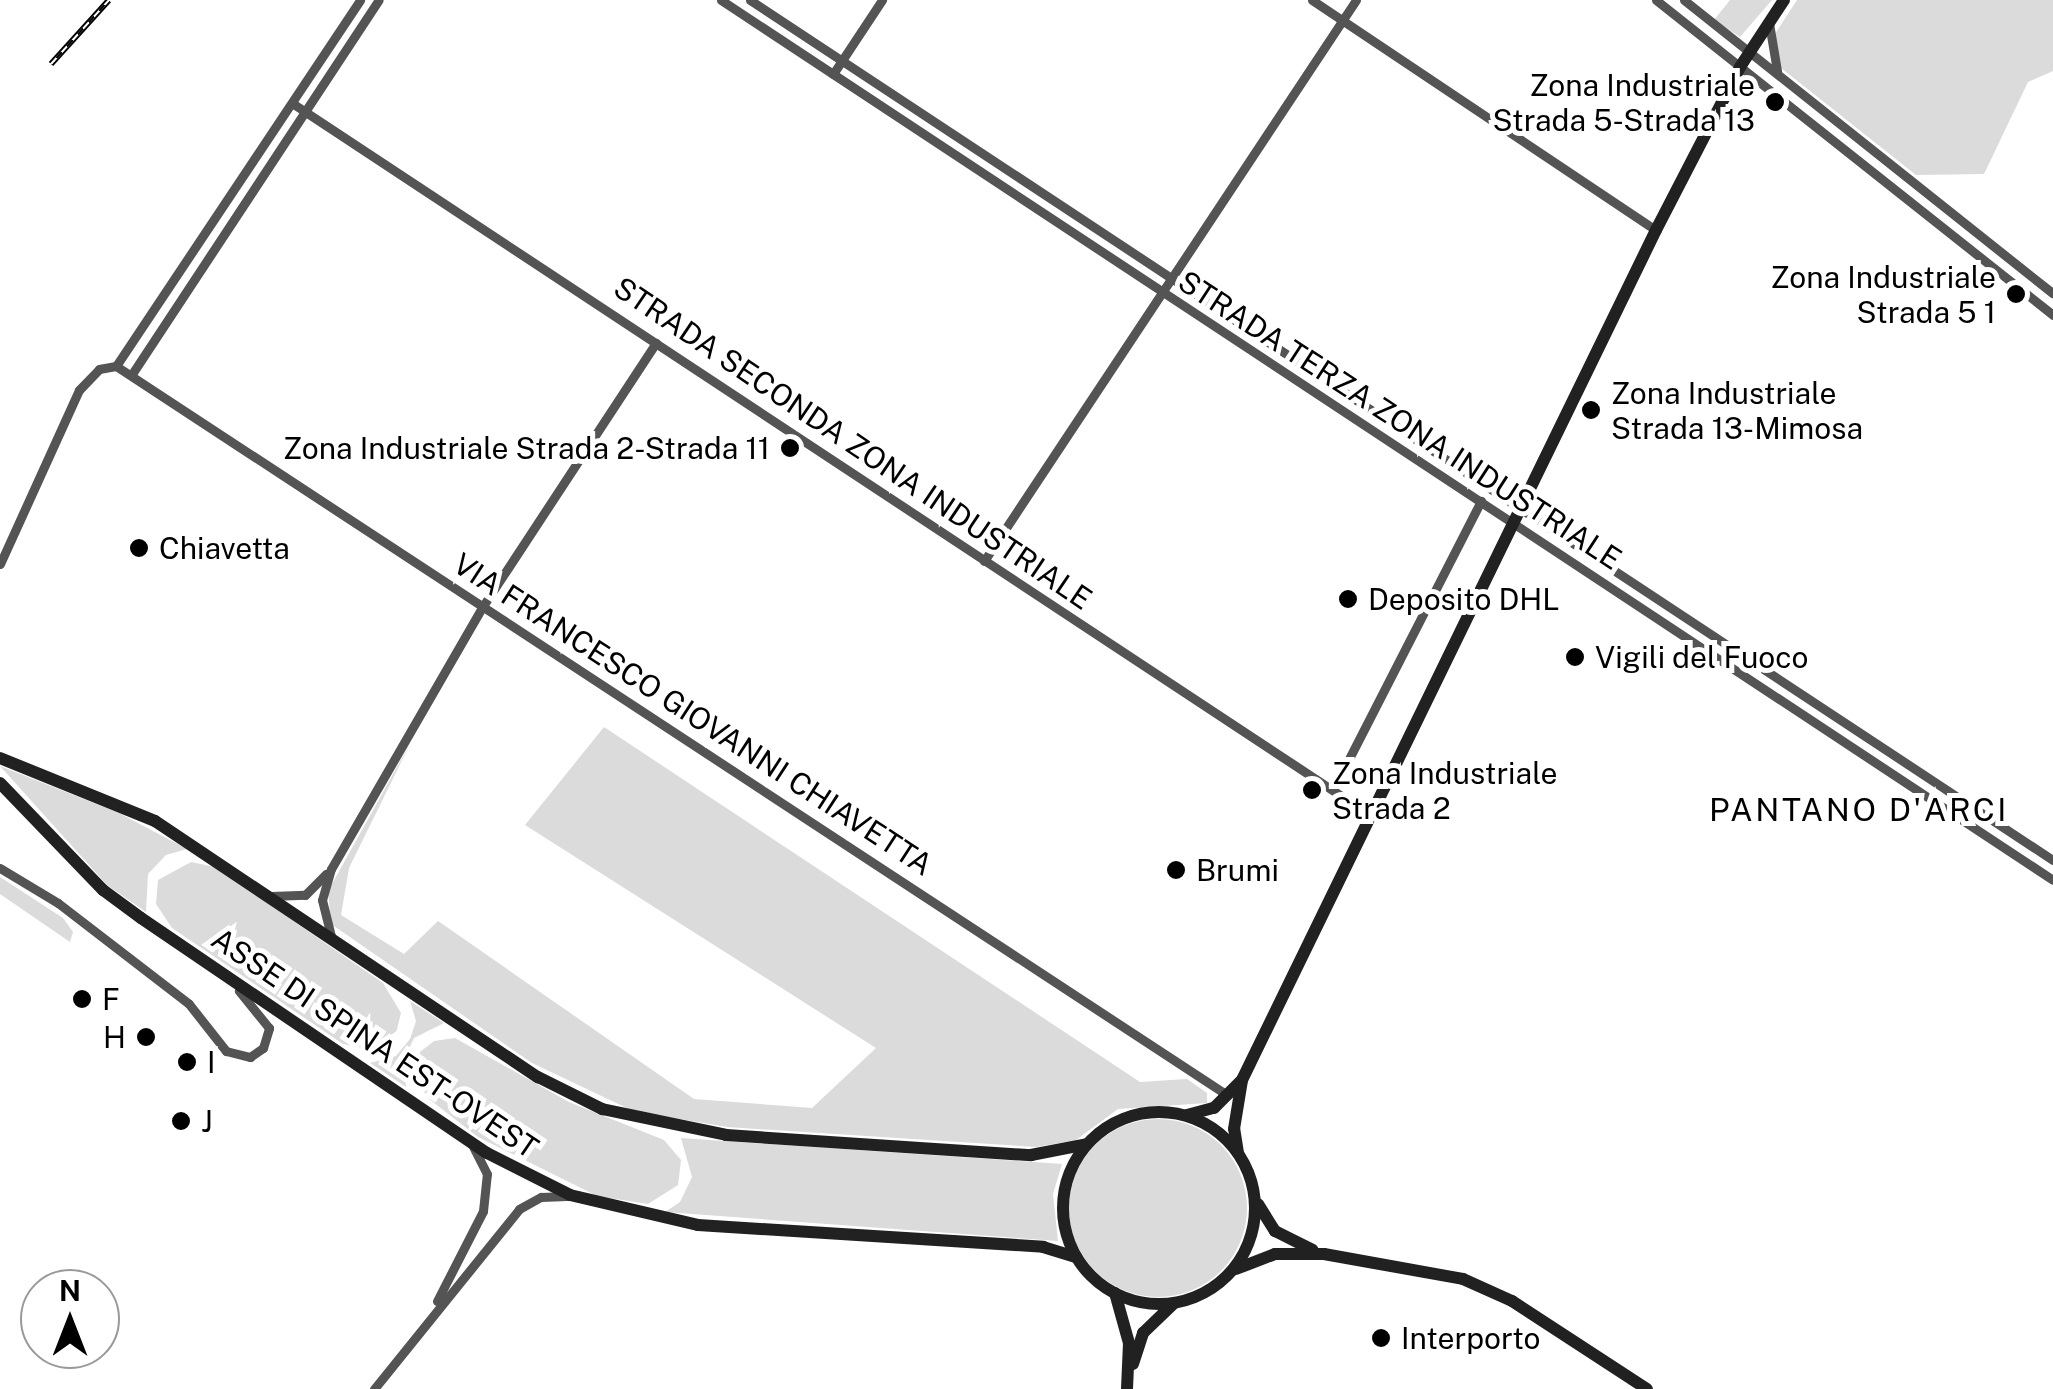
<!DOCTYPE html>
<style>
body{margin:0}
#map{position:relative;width:2053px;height:1389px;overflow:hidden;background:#fff;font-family:"Public Sans",sans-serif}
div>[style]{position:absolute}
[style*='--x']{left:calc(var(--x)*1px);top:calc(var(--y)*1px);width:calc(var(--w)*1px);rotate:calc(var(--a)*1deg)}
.green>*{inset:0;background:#dbdbdb}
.round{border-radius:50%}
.minor>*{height:9px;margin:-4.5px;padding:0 4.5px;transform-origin:4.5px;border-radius:4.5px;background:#545454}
.secondary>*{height:12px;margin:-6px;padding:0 6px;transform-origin:6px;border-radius:6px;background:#212121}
.secondary>.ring{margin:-6px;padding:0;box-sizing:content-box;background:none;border:12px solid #212121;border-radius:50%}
.rail>*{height:6px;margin-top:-3px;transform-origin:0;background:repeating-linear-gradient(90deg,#fff 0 8px,#000 0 16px);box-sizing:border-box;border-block:2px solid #000}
.dots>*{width:28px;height:28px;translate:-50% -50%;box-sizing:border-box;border:5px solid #fff;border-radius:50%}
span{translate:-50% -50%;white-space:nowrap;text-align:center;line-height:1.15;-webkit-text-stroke:10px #fff;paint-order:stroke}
.poi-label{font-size:30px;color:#000}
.right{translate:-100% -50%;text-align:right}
.left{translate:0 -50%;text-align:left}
.street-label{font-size:30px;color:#000}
.neighbourhood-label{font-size:32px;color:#000;letter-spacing:2.5px}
.north{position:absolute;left:20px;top:1269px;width:100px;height:100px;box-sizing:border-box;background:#fff;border:2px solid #999;border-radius:50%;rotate:0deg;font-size:28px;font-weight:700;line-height:40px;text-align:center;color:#000}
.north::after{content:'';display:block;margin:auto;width:35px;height:45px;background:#000;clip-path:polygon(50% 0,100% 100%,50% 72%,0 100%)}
</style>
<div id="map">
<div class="green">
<div style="clip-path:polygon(1730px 0,1772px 0,1740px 37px,1714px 20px)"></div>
<div style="clip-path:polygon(1797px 0,2053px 0,2053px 71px,2028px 82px,1984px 174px,1916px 175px,1781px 68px,1773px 37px)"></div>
<div style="clip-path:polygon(604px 727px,1140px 1082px,1187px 1079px,1207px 1093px,1207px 1103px,1118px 1109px,1076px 1140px,1037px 1147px,727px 1127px,633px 1111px,532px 1063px,331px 924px,328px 891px,411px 742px,349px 868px,341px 915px,404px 954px,438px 921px,694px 1099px,812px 1108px,876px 1048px,525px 825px)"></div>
<div style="clip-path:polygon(0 766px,119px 813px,187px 849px,166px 855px,148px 874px,146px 912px,107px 885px)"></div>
<div style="clip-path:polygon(191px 862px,215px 867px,383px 983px,401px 1013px,394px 1041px,377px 1051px,343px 1044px,172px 928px,156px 904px,158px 880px)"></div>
<div style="clip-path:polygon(0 877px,63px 918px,73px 932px,70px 942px,0 894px)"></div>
<div style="clip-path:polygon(410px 1001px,444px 1023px,414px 1038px,404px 1059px,406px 1087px,370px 1063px,396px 1056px,410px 1039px,416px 1021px)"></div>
<div style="clip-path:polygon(455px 1038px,569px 1102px,664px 1140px,681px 1160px,678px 1185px,648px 1204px,597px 1196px,478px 1137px,429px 1099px,417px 1081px,420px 1052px,434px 1041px)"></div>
<div class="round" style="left:1069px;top:1119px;width:178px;height:178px"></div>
<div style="clip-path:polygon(681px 1138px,1062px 1164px,1053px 1194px,1058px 1241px,665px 1212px,680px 1202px,692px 1177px)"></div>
</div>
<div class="minor">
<div style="--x:721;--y:0;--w:1596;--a:33.45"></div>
<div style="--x:750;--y:0;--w:1561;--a:33.43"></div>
<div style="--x:1312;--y:0;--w:414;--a:33.8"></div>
<div style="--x:1656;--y:0;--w:507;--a:38.43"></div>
<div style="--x:1684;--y:0;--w:471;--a:38.5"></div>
<div style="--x:1769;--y:23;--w:49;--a:80.5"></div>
<div style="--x:833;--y:74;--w:89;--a:-56.5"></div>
<div style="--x:292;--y:103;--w:1296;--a:33.44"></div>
<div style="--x:116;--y:366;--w:1329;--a:33.27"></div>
<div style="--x:116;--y:366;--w:440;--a:-56.3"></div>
<div style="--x:132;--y:374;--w:448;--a:-56.6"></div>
<div style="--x:984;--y:561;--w:673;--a:-56.45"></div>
<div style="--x:0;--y:564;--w:191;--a:-65.6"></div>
<div style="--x:79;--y:390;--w:29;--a:-46"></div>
<div style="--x:99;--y:369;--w:17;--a:-10"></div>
<div style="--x:1333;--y:790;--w:325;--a:-62.9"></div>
<div style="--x:0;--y:868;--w:68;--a:31.1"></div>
<div style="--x:58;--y:903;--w:165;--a:37.6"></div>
<div style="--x:189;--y:1004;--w:60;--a:51.8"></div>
<div style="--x:226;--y:1051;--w:25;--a:14"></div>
<div style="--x:250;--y:1057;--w:16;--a:-35"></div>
<div style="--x:263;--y:1048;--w:21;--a:-73"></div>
<div style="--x:269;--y:1028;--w:48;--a:-129"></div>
<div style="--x:271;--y:896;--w:34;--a:-2"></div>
<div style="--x:305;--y:895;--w:30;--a:-45"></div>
<div style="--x:331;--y:936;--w:37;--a:-104"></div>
<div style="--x:322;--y:900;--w:32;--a:-74"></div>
<div style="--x:331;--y:869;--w:304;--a:-60"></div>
<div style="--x:483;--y:606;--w:315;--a:-56.7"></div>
<div style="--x:437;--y:1301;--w:101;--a:-62.9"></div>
<div style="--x:483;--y:1211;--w:37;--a:-84"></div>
<div style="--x:487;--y:1174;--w:30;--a:-117"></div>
<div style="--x:374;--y:1389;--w:231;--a:-51.1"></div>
<div style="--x:519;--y:1209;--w:25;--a:-29"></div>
<div style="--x:541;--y:1197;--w:26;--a:-2"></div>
</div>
<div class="secondary">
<div style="--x:0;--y:758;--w:167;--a:22.1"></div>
<div style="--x:155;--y:821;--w:461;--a:33.8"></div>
<div style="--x:538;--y:1077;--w:72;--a:26.6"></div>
<div style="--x:602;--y:1109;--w:127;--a:11.8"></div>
<div style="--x:726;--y:1135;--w:306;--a:3.8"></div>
<div style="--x:1031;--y:1155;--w:57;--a:-11.1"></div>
<div style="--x:0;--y:783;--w:149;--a:46.1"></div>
<div style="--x:103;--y:890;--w:47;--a:36.4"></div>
<div style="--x:141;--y:918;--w:418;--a:34.2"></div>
<div style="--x:487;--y:1153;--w:93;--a:26.8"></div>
<div style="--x:570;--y:1195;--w:131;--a:13.2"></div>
<div style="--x:698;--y:1225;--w:346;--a:3.6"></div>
<div style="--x:1043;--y:1247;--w:34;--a:17"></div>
<div class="ring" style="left:1063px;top:1112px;width:180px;height:180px"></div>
<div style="--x:1187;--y:1115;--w:28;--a:-15"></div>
<div style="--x:1214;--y:1108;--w:37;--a:-45"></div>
<div style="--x:1238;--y:1153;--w:24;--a:-99"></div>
<div style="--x:1234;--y:1129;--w:50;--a:-80.7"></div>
<div style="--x:1242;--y:1080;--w:945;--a:-64.03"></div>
<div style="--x:1656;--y:230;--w:183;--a:-62.7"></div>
<div style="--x:1740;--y:67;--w:80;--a:-56.7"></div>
<div style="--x:1258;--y:1204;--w:32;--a:58"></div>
<div style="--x:1275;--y:1231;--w:42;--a:26.6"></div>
<div style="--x:1236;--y:1269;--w:42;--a:-21"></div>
<div style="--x:1275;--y:1254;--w:49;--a:0"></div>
<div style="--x:1324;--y:1254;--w:141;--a:10.2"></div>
<div style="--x:1463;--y:1279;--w:54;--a:24.2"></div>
<div style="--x:1512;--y:1301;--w:161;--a:33.1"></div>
<div style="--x:1115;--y:1293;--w:52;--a:74.4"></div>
<div style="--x:1129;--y:1343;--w:46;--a:92.5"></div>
<div style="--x:1133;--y:1364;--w:33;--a:-72"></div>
<div style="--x:1143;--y:1333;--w:42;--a:-44"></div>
</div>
<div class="rail">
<div style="--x:51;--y:64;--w:86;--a:-47.8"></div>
</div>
<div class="dots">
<div style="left:1775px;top:102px;background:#000"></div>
<div style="left:2016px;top:294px;background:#000"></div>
<div style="left:1591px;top:410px;background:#000"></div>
<div style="left:790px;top:448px;background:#000"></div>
<div style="left:139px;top:548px;background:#000"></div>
<div style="left:1348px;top:599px;background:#000"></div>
<div style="left:1575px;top:657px;background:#000"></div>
<div style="left:1312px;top:790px;background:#000"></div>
<div style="left:1176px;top:870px;background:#000"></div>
<div style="left:82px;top:999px;background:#000"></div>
<div style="left:146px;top:1037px;background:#000"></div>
<div style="left:187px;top:1062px;background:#000"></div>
<div style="left:181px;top:1121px;background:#000"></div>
<div style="left:1381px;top:1338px;background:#000"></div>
</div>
<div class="poi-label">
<span class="right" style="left:1755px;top:102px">Zona Industriale<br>Strada 5-Strada 13</span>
<span class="right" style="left:1996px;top:294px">Zona Industriale<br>Strada 5 1</span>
<span class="left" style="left:1611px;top:410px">Zona Industriale<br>Strada 13-Mimosa</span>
<span class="right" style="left:770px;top:448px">Zona Industriale Strada 2-Strada 11</span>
<span class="left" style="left:159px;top:548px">Chiavetta</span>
<span class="left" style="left:1368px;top:599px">Deposito DHL</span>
<span class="left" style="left:1595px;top:657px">Vigili del Fuoco</span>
<span class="left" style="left:1332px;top:790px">Zona Industriale<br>Strada 2</span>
<span class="left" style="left:1196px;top:870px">Brumi</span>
<span class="left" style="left:102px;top:999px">F</span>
<span class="right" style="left:126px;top:1037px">H</span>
<span class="left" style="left:207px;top:1062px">I</span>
<span class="left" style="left:201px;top:1121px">J</span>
<span class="left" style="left:1401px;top:1338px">Interporto</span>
</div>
<div class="street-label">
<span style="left:1400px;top:420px;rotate:33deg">STRADA TERZA ZONA INDUSTRIALE</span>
<span style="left:853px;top:443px;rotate:34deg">STRADA SECONDA ZONA INDUSTRIALE</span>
<span style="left:693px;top:714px;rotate:33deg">VIA FRANCESCO GIOVANNI CHIAVETTA</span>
<span style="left:375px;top:1043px;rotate:34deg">ASSE DI SPINA EST-OVEST</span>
</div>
<div class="neighbourhood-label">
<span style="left:1859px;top:810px">PANTANO D'ARCI</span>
</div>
<div class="north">N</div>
</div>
